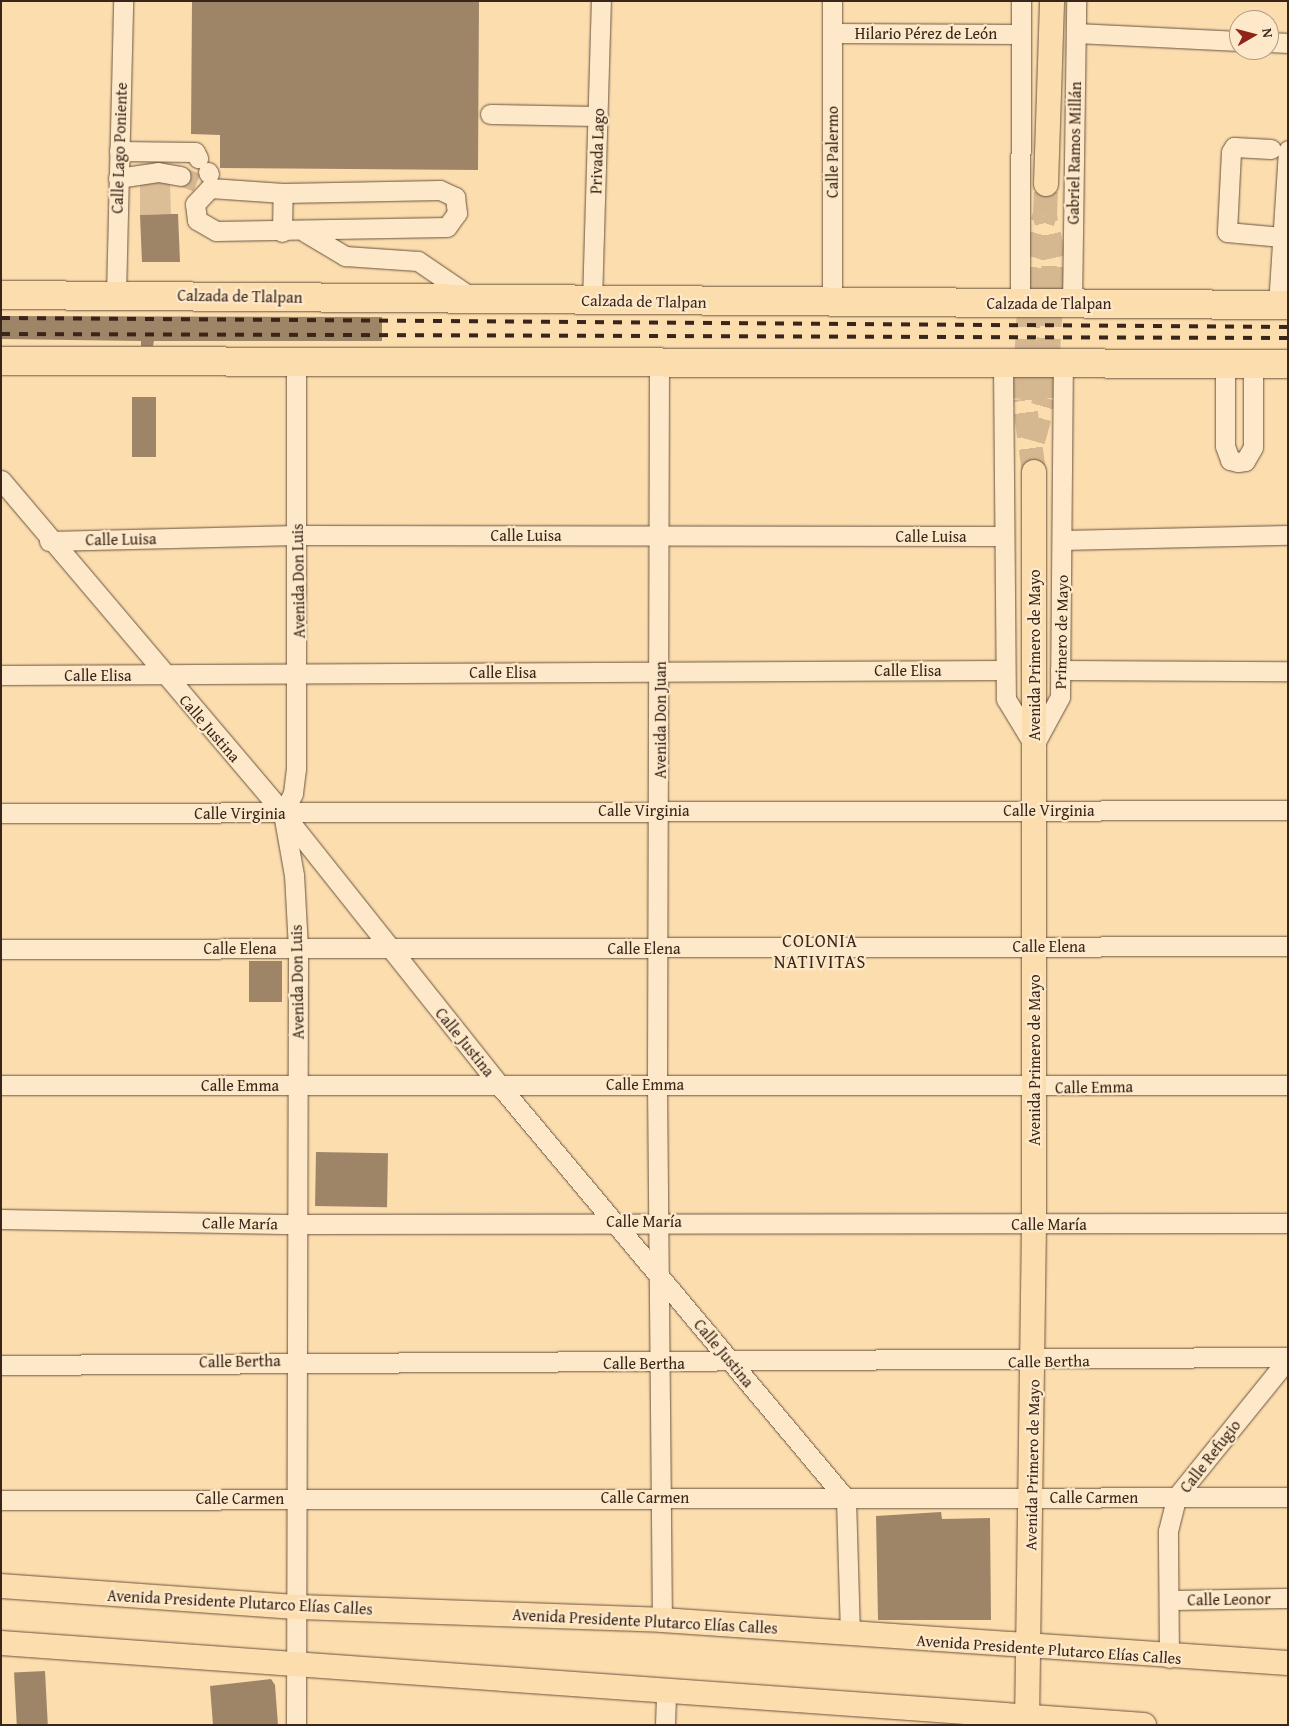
<!DOCTYPE html>
<meta charset="utf-8">
<style>
body{margin:0}
#map{position:relative;width:1289px;height:1726px;overflow:hidden;background:#fcddae;font-family:"Gentium Book Plus",serif}
div>[style]{position:absolute}
[style*='--x']{left:calc(var(--x)*1px);top:calc(var(--y)*1px);width:calc(var(--w)*1px);rotate:calc(var(--a)*1deg)}
.green>*{inset:0;background:#dbbe95}
.building>*{inset:0;background:#9f8567;transform-origin:0 0}
.minor-tunnel>*{height:19px;margin-top:-9.5px;transform-origin:0;background:repeating-linear-gradient(90deg,#d5b890 0 19px,transparent 0 28px)}
.major-tunnel>*{height:24px;margin-top:-12px;transform-origin:0;background:repeating-linear-gradient(90deg,#d5b890 0 24px,transparent 0 36px)}
.roads{filter:drop-shadow(0 0 1px #6a533f) drop-shadow(0 0 1px #6a533f)}
.minor>*{height:19px;margin:-9.5px;padding:0 9.5px;transform-origin:9.5px;border-radius:9.5px;background:#fde9ca}
.major>*{height:24px;margin:-12px;padding:0 12px;transform-origin:12px;border-radius:12px;background:#fcddae}
.highway>*{height:28px;margin:-14px;padding:0 14px;transform-origin:14px;border-radius:14px;background:#fcddae}
.rail>*{height:4px;margin-top:-2px;transform-origin:0;background:repeating-linear-gradient(90deg,#3a251a 0 9px,transparent 0 18px)}
span{translate:-50% -50%;white-space:nowrap;text-align:center;line-height:1.15;-webkit-text-stroke:4.5px #fde9ca;paint-order:stroke}
.street-label{font-size:16px;color:#3a251a}
.neighbourhood-label{font-size:18px;color:#3a251a;letter-spacing:1px}
.frame{position:absolute;inset:0;border:2px solid #3a251a;pointer-events:none}
.north{position:absolute;left:1229px;top:10px;width:50px;height:50px;box-sizing:border-box;background:#fde9ca;border:1px solid #af9b84;border-radius:50%;rotate:82deg;font-size:14px;font-weight:700;line-height:20px;text-align:center;color:#3a251a}
.north::after{content:'';display:block;margin:auto;width:18px;height:22px;background:#8f2418;clip-path:polygon(50% 0,100% 100%,50% 72%,0 100%)}
</style>
<div id="map">
<div class="green">
<div style="clip-path:polygon(148px 177px,170px 183px,171px 214px,140px 215px,140px 180px)"></div>
</div>
<div class="building">
<div style="clip-path:polygon(192px 1px,479px 1px,478px 170px,220px 168px,220px 135px,191px 134px)"></div>
<div style="clip-path:polygon(171px 214px,178px 214px,180px 262px,142px 262px,140px 215px)"></div>
<div style="clip-path:polygon(1px 316px,382px 317px,382px 341px,154px 341px,153px 346px,141px 346px,141px 341px,1px 339px)"></div>
<div style="left:132px;top:397px;width:24px;height:60px"></div>
<div style="left:249px;top:961px;width:33px;height:41px"></div>
<div style="left:316px;top:1152px;width:72px;height:54px;rotate:1deg"></div>
<div style="clip-path:polygon(941px 1512px,942px 1519px,990px 1518px,991px 1620px,878px 1620px,876px 1516px)"></div>
<div style="left:45px;top:1671px;width:54px;height:31px;rotate:87deg"></div>
<div style="clip-path:polygon(271px 1679px,275px 1685px,278px 1725px,213px 1725px,210px 1686px)"></div>
</div>
<div class="minor-tunnel">
<div style="--x:181;--y:176;--w:17;--a:21"></div>
</div>
<div class="major-tunnel">
<div style="--x:1033;--y:441;--w:45;--a:-74.4"></div>
<div style="--x:1045;--y:398;--w:140;--a:-86.3"></div>
<div style="--x:1054;--y:258;--w:43;--a:-102.1"></div>
<div style="--x:1045;--y:216;--w:32;--a:-88"></div>
<div style="--x:1034;--y:472;--w:74;--a:-97.8"></div>
<div style="--x:1024;--y:399;--w:142;--a:-86.8"></div>
<div style="--x:1032;--y:257;--w:42;--a:-73.3"></div>
</div>
<div class="roads">
<div class="minor">
<div style="--x:832;--y:33;--w:189;--a:0.3"></div>
<div style="--x:1076;--y:33;--w:163;--a:2.8"></div>
<div style="--x:1269;--y:42;--w:19;--a:3"></div>
<div style="--x:490;--y:114;--w:108;--a:1.1"></div>
<div style="--x:1271;--y:149;--w:37;--a:-177"></div>
<div style="--x:1234;--y:147;--w:6;--a:121"></div>
<div style="--x:1231;--y:152;--w:80;--a:92.9"></div>
<div style="--x:1227;--y:232;--w:55;--a:5.2"></div>
<div style="--x:119;--y:151;--w:76;--a:0.8"></div>
<div style="--x:195;--y:152;--w:7;--a:63"></div>
<div style="--x:208;--y:172;--w:2;--a:63"></div>
<div style="--x:118;--y:178;--w:40;--a:-8.5"></div>
<div style="--x:158;--y:172;--w:23;--a:10"></div>
<div style="--x:210;--y:188;--w:73;--a:3.9"></div>
<div style="--x:283;--y:193;--w:157;--a:-1.1"></div>
<div style="--x:440;--y:190;--w:17;--a:25"></div>
<div style="--x:455;--y:197;--w:16;--a:83"></div>
<div style="--x:457;--y:213;--w:17;--a:126"></div>
<div style="--x:447;--y:227;--w:231;--a:179"></div>
<div style="--x:216;--y:231;--w:22;--a:-150"></div>
<div style="--x:197;--y:220;--w:16;--a:-97"></div>
<div style="--x:195;--y:204;--w:22;--a:-47"></div>
<div style="--x:282;--y:232;--w:39;--a:-89"></div>
<div style="--x:305;--y:232;--w:47;--a:31"></div>
<div style="--x:345;--y:256;--w:73;--a:3.9"></div>
<div style="--x:418;--y:261;--w:68;--a:34.2"></div>
<div style="--x:116;--y:295;--w:294;--a:-88.6"></div>
<div style="--x:592;--y:301;--w:300;--a:-88.3"></div>
<div style="--x:832;--y:303;--w:302;--a:-90"></div>
<div style="--x:1020;--y:303;--w:302;--a:-89.8"></div>
<div style="--x:1072;--y:304;--w:303;--a:-89.2"></div>
<div style="--x:1278;--y:305;--w:155;--a:-86.3"></div>
<div style="--x:659;--y:361;--w:723;--a:90.16"></div>
<div style="--x:657;--y:1084;--w:536;--a:89.47"></div>
<div style="--x:1225;--y:364;--w:82;--a:90"></div>
<div style="--x:1225;--y:446;--w:15;--a:70"></div>
<div style="--x:1230;--y:460;--w:8;--a:14"></div>
<div style="--x:1238;--y:462;--w:7;--a:-8"></div>
<div style="--x:1245;--y:461;--w:16;--a:-60"></div>
<div style="--x:1253;--y:447;--w:83;--a:-90"></div>
<div style="--x:1003;--y:365;--w:334;--a:89.5"></div>
<div style="--x:1006;--y:699;--w:54;--a:58.7"></div>
<div style="--x:1;--y:480;--w:436;--a:49.7"></div>
<div style="--x:283;--y:813;--w:347;--a:51.5"></div>
<div style="--x:499;--y:1085;--w:540;--a:50.03"></div>
<div style="--x:846;--y:1499;--w:134;--a:88.3"></div>
<div style="--x:1062;--y:540;--w:226;--a:-1.3"></div>
<div style="--x:49;--y:541;--w:248;--a:-1.4"></div>
<div style="--x:297;--y:535;--w:706;--a:0.08"></div>
<div style="--x:1060;--y:670;--w:228;--a:0.3"></div>
<div style="--x:1;--y:675;--w:1004;--a:-0.29"></div>
<div style="--x:1034;--y:745;--w:55;--a:-61.6"></div>
<div style="--x:1060;--y:697;--w:332;--a:-89.5"></div>
<div style="--x:1;--y:813;--w:1287;--a:-0.13"></div>
<div style="--x:1;--y:949;--w:1287;--a:-0.13"></div>
<div style="--x:1;--y:1085;--w:1287;--a:0"></div>
<div style="--x:1;--y:1219;--w:297;--a:1"></div>
<div style="--x:298;--y:1224;--w:990;--a:-0.06"></div>
<div style="--x:1;--y:1365;--w:1287;--a:-0.36"></div>
<div style="--x:1;--y:1500;--w:1287;--a:-0.13"></div>
<div style="--x:1170;--y:1600;--w:118;--a:-1"></div>
<div style="--x:1169;--y:1658;--w:127;--a:-90.5"></div>
<div style="--x:1168;--y:1531;--w:36;--a:-76"></div>
<div style="--x:1177;--y:1496;--w:176;--a:-51"></div>
<div style="--x:296;--y:1725;--w:777;--a:-89.85"></div>
<div style="--x:298;--y:948;--w:73;--a:-93.1"></div>
<div style="--x:294;--y:875;--w:63;--a:-100.1"></div>
<div style="--x:283;--y:813;--w:22;--a:-63"></div>
<div style="--x:293;--y:793;--w:24;--a:-83"></div>
<div style="--x:296;--y:769;--w:408;--a:-90"></div>
<div style="--x:665;--y:1725;--w:32;--a:-88"></div>
</div>
<div class="major">
<div style="--x:1046;--y:184;--w:183;--a:-88.1"></div>
<div style="--x:1;--y:1586;--w:297;--a:4.1"></div>
<div style="--x:297;--y:1607;--w:365;--a:2"></div>
<div style="--x:662;--y:1620;--w:627;--a:3.93"></div>
<div style="--x:1;--y:1643;--w:1146;--a:4.1"></div>
<div style="--x:1027;--y:1725;--w:501;--a:-89.2"></div>
<div style="--x:1034;--y:1224;--w:752;--a:-90"></div>
</div>
<div class="highway">
<div style="--x:1;--y:295;--w:1287;--a:0.45"></div>
<div style="--x:1;--y:361;--w:1287;--a:0.13"></div>
</div>
</div>
<div class="rail">
<div style="--x:1;--y:318;--w:1287;--a:0.4"></div>
<div style="--x:1;--y:334;--w:1287;--a:0.18"></div>
</div>
<div class="street-label">
<span style="left:926px;top:33px">Hilario Pérez de León</span>
<span style="left:119px;top:148px;rotate:-88deg">Calle Lago Poniente</span>
<span style="left:597px;top:151px;rotate:-88deg">Privada Lago</span>
<span style="left:832px;top:152px;rotate:-90deg">Calle Palermo</span>
<span style="left:1074px;top:153px;rotate:-89deg">Gabriel Ramos Millán</span>
<span style="left:240px;top:296px;rotate:1deg">Calzada de Tlalpan</span>
<span style="left:644px;top:301px;rotate:1deg">Calzada de Tlalpan</span>
<span style="left:1049px;top:303px">Calzada de Tlalpan</span>
<span style="left:526px;top:535px">Calle Luisa</span>
<span style="left:931px;top:536px">Calle Luisa</span>
<span style="left:121px;top:539px;rotate:-1deg">Calle Luisa</span>
<span style="left:298px;top:581px;rotate:-91deg">Avenida Don Luis</span>
<span style="left:1061px;top:632px;rotate:-89deg">Primero de Mayo</span>
<span style="left:1034px;top:655px;rotate:-90deg">Avenida Primero de Mayo</span>
<span style="left:908px;top:670px">Calle Elisa</span>
<span style="left:503px;top:672px">Calle Elisa</span>
<span style="left:98px;top:675px">Calle Elisa</span>
<span style="left:660px;top:720px;rotate:-90deg">Avenida Don Juan</span>
<span style="left:210px;top:728px;rotate:49deg">Calle Justina</span>
<span style="left:644px;top:810px">Calle Virginia</span>
<span style="left:1049px;top:810px">Calle Virginia</span>
<span style="left:240px;top:813px">Calle Virginia</span>
<span style="left:1049px;top:946px">Calle Elena</span>
<span style="left:240px;top:948px">Calle Elena</span>
<span style="left:644px;top:948px">Calle Elena</span>
<span style="left:297px;top:982px;rotate:-91deg">Avenida Don Luis</span>
<span style="left:465px;top:1042px;rotate:51deg">Calle Justina</span>
<span style="left:1034px;top:1060px;rotate:-90deg">Avenida Primero de Mayo</span>
<span style="left:645px;top:1084px">Calle Emma</span>
<span style="left:240px;top:1085px">Calle Emma</span>
<span style="left:1094px;top:1087px;rotate:-1deg">Calle Emma</span>
<span style="left:644px;top:1221px">Calle María</span>
<span style="left:240px;top:1223px;rotate:1deg">Calle María</span>
<span style="left:1049px;top:1224px">Calle María</span>
<span style="left:724px;top:1353px;rotate:50deg">Calle Justina</span>
<span style="left:240px;top:1361px;rotate:-1deg">Calle Bertha</span>
<span style="left:1049px;top:1361px;rotate:-1deg">Calle Bertha</span>
<span style="left:644px;top:1363px">Calle Bertha</span>
<span style="left:1210px;top:1456px;rotate:-52deg">Calle Refugio</span>
<span style="left:1032px;top:1465px;rotate:-89deg">Avenida Primero de Mayo</span>
<span style="left:645px;top:1497px">Calle Carmen</span>
<span style="left:1094px;top:1497px">Calle Carmen</span>
<span style="left:240px;top:1498px">Calle Carmen</span>
<span style="left:1229px;top:1599px;rotate:-1deg">Calle Leonor</span>
<span style="left:240px;top:1602px;rotate:3deg">Avenida Presidente Plutarco Elías Calles</span>
<span style="left:645px;top:1621px;rotate:3deg">Avenida Presidente Plutarco Elías Calles</span>
<span style="left:1049px;top:1649px;rotate:4deg">Avenida Presidente Plutarco Elías Calles</span>
</div>
<div class="neighbourhood-label">
<span style="left:820px;top:952px">COLONIA<br>NATIVITAS</span>
</div>
<div class="frame"></div>
<div class="north">N</div>
</div>
